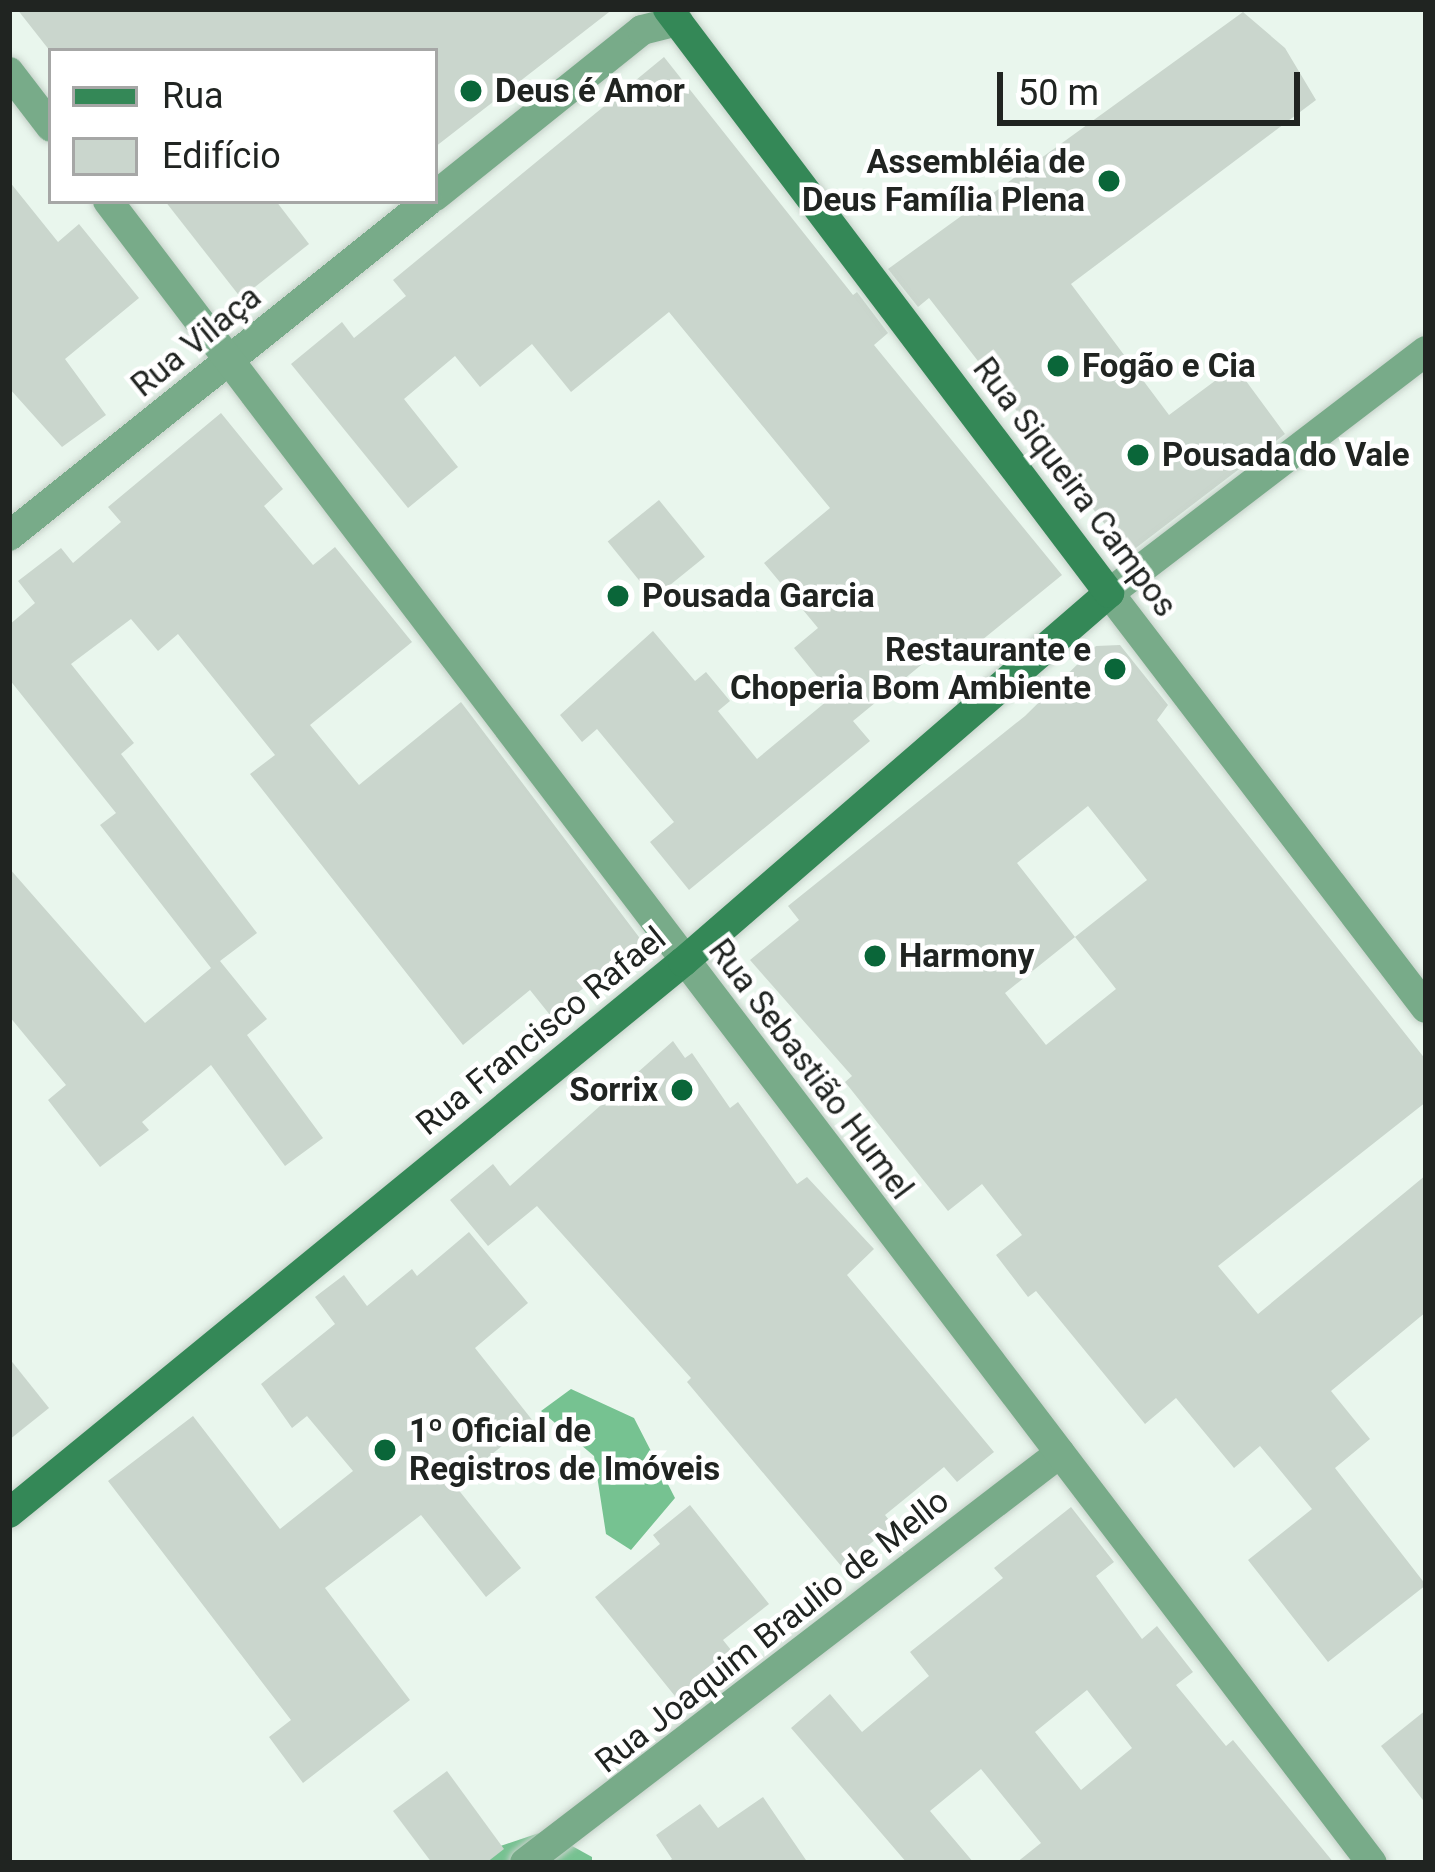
<!DOCTYPE html>
<meta charset="utf-8">
<style>
body{margin:0}
#map{position:relative;width:1435px;height:1872px;overflow:hidden;background:#e9f6ed;font-family:Roboto,sans-serif}
div>[style]{position:absolute}
[style*='--x']{left:calc(var(--x)*1px);top:calc(var(--y)*1px);width:calc(var(--w)*1px);rotate:calc(var(--a)*1deg)}
.forest>*{inset:0;background:#76c291}
.building>*{inset:0;background:#cad6cd;transform-origin:0 0}
.roads{filter:drop-shadow(0 0 3px #c5d0c8) drop-shadow(0 0 3px #c5d0c8)}
.minor>*{height:30px;margin:-15px;padding:0 15px;transform-origin:15px;border-radius:15px;background:#78ab89}
.tertiary>*{height:30px;margin:-15px;padding:0 15px;transform-origin:15px;border-radius:15px;background:#78ab89}
.secondary>*{height:30px;margin:-15px;padding:0 15px;transform-origin:15px;border-radius:15px;background:#348857}
.dots>*{width:33px;height:33px;translate:-50% -50%;box-sizing:border-box;border:6px solid #fff;border-radius:50%}
span{translate:-50% -50%;white-space:nowrap;text-align:center;line-height:1.15;-webkit-text-stroke:9px #fff;paint-order:stroke}
.poi-label{font-size:33px;color:#202421;font-weight:700}
.left{translate:0 -50%;text-align:left}
.right{translate:-100% -50%;text-align:right}
.street-label{font-size:33px;color:#202421}
.frame{position:absolute;inset:0;border:12px solid #202421;pointer-events:none}
.legend{position:absolute;left:48px;top:48px;width:390px;height:156px;box-sizing:border-box;background:#fff;border:3px solid #a6a7a6;margin:0;padding:15px 21px;list-style:none;font-size:36px;color:#202421}
.legend li{display:flex;align-items:center;gap:24px;height:60px}
.legend b{width:60px;border:3px solid #a6a7a6}
.scale{position:absolute;left:997px;top:72px;width:303px;height:54px;box-sizing:border-box;border:6px solid #202421;border-top:0;padding-left:15px;font-size:36px;line-height:42px;white-space:nowrap;color:#202421;-webkit-text-stroke:9px #fff;paint-order:stroke}
</style>
<div id="map">
<div class="forest">
<div style="clip-path:polygon(571px 1389px,634px 1418px,675px 1498px,631px 1550px,606px 1534px,594px 1456px,541px 1411px)"></div>
<div style="clip-path:polygon(545px 1831px,592px 1857px,592px 1863px,450px 1863px)"></div>
</div>
<div class="building">
<div style="clip-path:polygon(17px 9px,613px 9px,435px 147px,435px 51px,50px 51px)"></div>
<div style="clip-path:polygon(1243px 12px,1285px 48px,1316px 100px,1071px 284px,1169px 415px,1235px 366px,1285px 434px,1128px 554px,929px 298px,918px 307px,888px 269px)"></div>
<div style="clip-path:polygon(664px 57px,853px 295px,857px 292px,888px 333px,874px 345px,1062px 575px,955px 662px,943px 647px,853px 721px,870px 741px,689px 890px,650px 842px,674px 822px,597px 729px,582px 742px,560px 715px,653px 631px,695px 681px,706px 672px,730px 701px,718px 711px,757px 759px,833px 696px,794px 648px,818px 628px,764px 563px,830px 508px,669px 312px,571px 392px,532px 344px,480px 387px,455px 356px,404px 399px,458px 467px,408px 508px,291px 364px,342px 322px,354px 338px,406px 296px,393px 280px)"></div>
<div style="clip-path:polygon(9px 181px,58px 242px,79px 224px,139px 298px,65px 359px,106px 415px,62px 447px,9px 388px)"></div>
<div style="clip-path:polygon(165px 201px,276px 201px,309px 244px,241px 298px)"></div>
<div style="clip-path:polygon(221px 413px,283px 489px,264px 506px,313px 565px,335px 547px,412px 642px,310px 725px,359px 785px,461px 702px,642px 941px,550px 1015px,530px 990px,463px 1045px,250px 774px,275px 755px,178px 634px,158px 651px,131px 619px,71px 664px,134px 743px,121px 754px,257px 933px,220px 961px,267px 1019px,247px 1035px,323px 1138px,285px 1166px,211px 1065px,142px 1122px,149px 1130px,100px 1167px,48px 1100px,66px 1085px,9px 1016px,9px 868px,145px 1023px,217px 963px,211px 968px,100px 825px,116px 813px,9px 679px,9px 625px,35px 603px,18px 581px,61px 548px,73px 563px,121px 522px,108px 507px)"></div>
<div style="left:659px;top:500px;width:73px;height:66px;rotate:51deg"></div>
<div style="clip-path:polygon(evenodd,1120px 645px,1168px 705px,1157px 720px,1426px 1060px,1426px 1102px,1218px 1266px,1258px 1314px,1426px 1175px,1426px 1312px,1331px 1391px,1370px 1439px,1335px 1468px,1426px 1585px,1328px 1662px,1248px 1560px,1312px 1509px,1260px 1446px,1234px 1468px,1176px 1398px,1145px 1424px,1036px 1291px,1028px 1297px,996px 1255px,1022px 1235px,982px 1184px,948px 1211px,845px 1082px,852px 1076px,750px 960px,799px 920px,788px 906px,1025px 716px,1096px 646px,1120px 645px,1088px 806px,1147px 880px,1075px 937px,1017px 863px,1088px 806px,1120px 645px,1075px 937px,1116px 989px,1046px 1045px,1005px 993px,1075px 937px)"></div>
<div style="clip-path:polygon(673px 1041px,685px 1058px,692px 1053px,730px 1108px,738px 1102px,797px 1184px,807px 1177px,874px 1249px,847px 1275px,994px 1452px,957px 1482px,944px 1467px,885px 1515px,893px 1525px,842px 1567px,687px 1382px,691px 1378px,537px 1206px,488px 1246px,450px 1200px,493px 1164px,510px 1186px)"></div>
<div style="clip-path:polygon(469px 1232px,528px 1303px,475px 1348px,533px 1421px,460px 1480px,457px 1488px,521px 1568px,486px 1597px,421px 1515px,325px 1588px,410px 1700px,303px 1783px,269px 1737px,291px 1720px,108px 1481px,193px 1416px,280px 1529px,353px 1471px,307px 1416px,292px 1428px,261px 1384px,335px 1324px,315px 1297px,344px 1275px,367px 1306px,412px 1269px,417px 1276px)"></div>
<div style="clip-path:polygon(9px 1358px,49px 1408px,9px 1440px)"></div>
<div style="clip-path:polygon(690px 1505px,769px 1604px,723px 1640px,743px 1665px,687px 1711px,595px 1597px,660px 1544px,653px 1535px)"></div>
<div style="clip-path:polygon(evenodd,1071px 1507px,1114px 1562px,1096px 1576px,1142px 1639px,1157px 1626px,1193px 1672px,1176px 1685px,1226px 1746px,1233px 1740px,1334px 1863px,1016px 1863px,1041px 1843px,981px 1769px,930px 1811px,974px 1863px,907px 1863px,791px 1728px,830px 1694px,862px 1732px,929px 1676px,910px 1652px,1003px 1578px,994px 1568px,1071px 1507px,1087px 1690px,1132px 1748px,1081px 1790px,1035px 1732px,1087px 1690px)"></div>
<div style="clip-path:polygon(1426px 1710px,1426px 1804px,1381px 1746px)"></div>
<div style="clip-path:polygon(447px 1771px,504px 1849px,486px 1863px,432px 1863px,393px 1811px)"></div>
<div style="clip-path:polygon(763px 1797px,808px 1863px,666px 1863px,672px 1859px,656px 1835px,700px 1804px,718px 1828px)"></div>
</div>
<div class="roads">
<div class="minor">
<div style="--x:435;--y:196;--w:265;--a:-38.7"></div>
<div style="--x:642;--y:30;--w:37;--a:-14"></div>
<div style="--x:1426;--y:351;--w:399;--a:142.6"></div>
<div style="--x:1109;--y:593;--w:522;--a:52.63"></div>
<div style="--x:9;--y:536;--w:536;--a:-38.64"></div>
<div style="--x:525;--y:1863;--w:674;--a:-37.46"></div>
</div>
<div class="tertiary">
<div style="--x:9;--y:72;--w:69;--a:52.6"></div>
<div style="--x:108;--y:201;--w:2088;--a:52.75"></div>
</div>
<div class="secondary">
<div style="--x:9;--y:1513;--w:871;--a:-39.27"></div>
<div style="--x:683;--y:962;--w:564;--a:-40.9"></div>
<div style="--x:1109;--y:593;--w:732;--a:-127.06"></div>
</div>
</div>
<div class="dots">
<div style="left:471px;top:91px;background:#0a6639"></div>
<div style="left:1109px;top:181px;background:#0a6639"></div>
<div style="left:1058px;top:366px;background:#0a6639"></div>
<div style="left:1138px;top:455px;background:#0a6639"></div>
<div style="left:618px;top:596px;background:#0a6639"></div>
<div style="left:1115px;top:669px;background:#0a6639"></div>
<div style="left:875px;top:956px;background:#0a6639"></div>
<div style="left:682px;top:1090px;background:#0a6639"></div>
<div style="left:385px;top:1450px;background:#0a6639"></div>
</div>
<div class="poi-label">
<span class="left" style="left:495px;top:91px">Deus é Amor</span>
<span class="right" style="left:1085px;top:181px">Assembléia de<br>Deus Família Plena</span>
<span class="left" style="left:1082px;top:366px">Fogão e Cia</span>
<span class="left" style="left:1162px;top:455px">Pousada do Vale</span>
<span class="left" style="left:642px;top:596px">Pousada Garcia</span>
<span class="right" style="left:1091px;top:669px">Restaurante e<br>Choperia Bom Ambiente</span>
<span class="left" style="left:899px;top:956px">Harmony</span>
<span class="right" style="left:658px;top:1090px">Sorrix</span>
<span class="left" style="left:409px;top:1450px">1º Oficial de<br>Registros de Imóveis</span>
</div>
<div class="street-label">
<span style="left:196px;top:341px;rotate:-39deg">Rua Vilaça</span>
<span style="left:1075px;top:487px;rotate:53deg">Rua Siqueira Campos</span>
<span style="left:541px;top:1031px;rotate:-39deg">Rua Francisco Rafael</span>
<span style="left:811px;top:1069px;rotate:53deg">Rua Sebastião Humel</span>
<span style="left:772px;top:1631px;rotate:-38deg">Rua Joaquim Braulio de Mello</span>
</div>
<div class="frame"></div>
<ul class="legend">
<li><b style="height:15px;background:#348857"></b>Rua</li>
<li><b style="height:33px;background:#cad6cd"></b>Edifício</li>
</ul>
<div class="scale">50 m</div>
</div>
